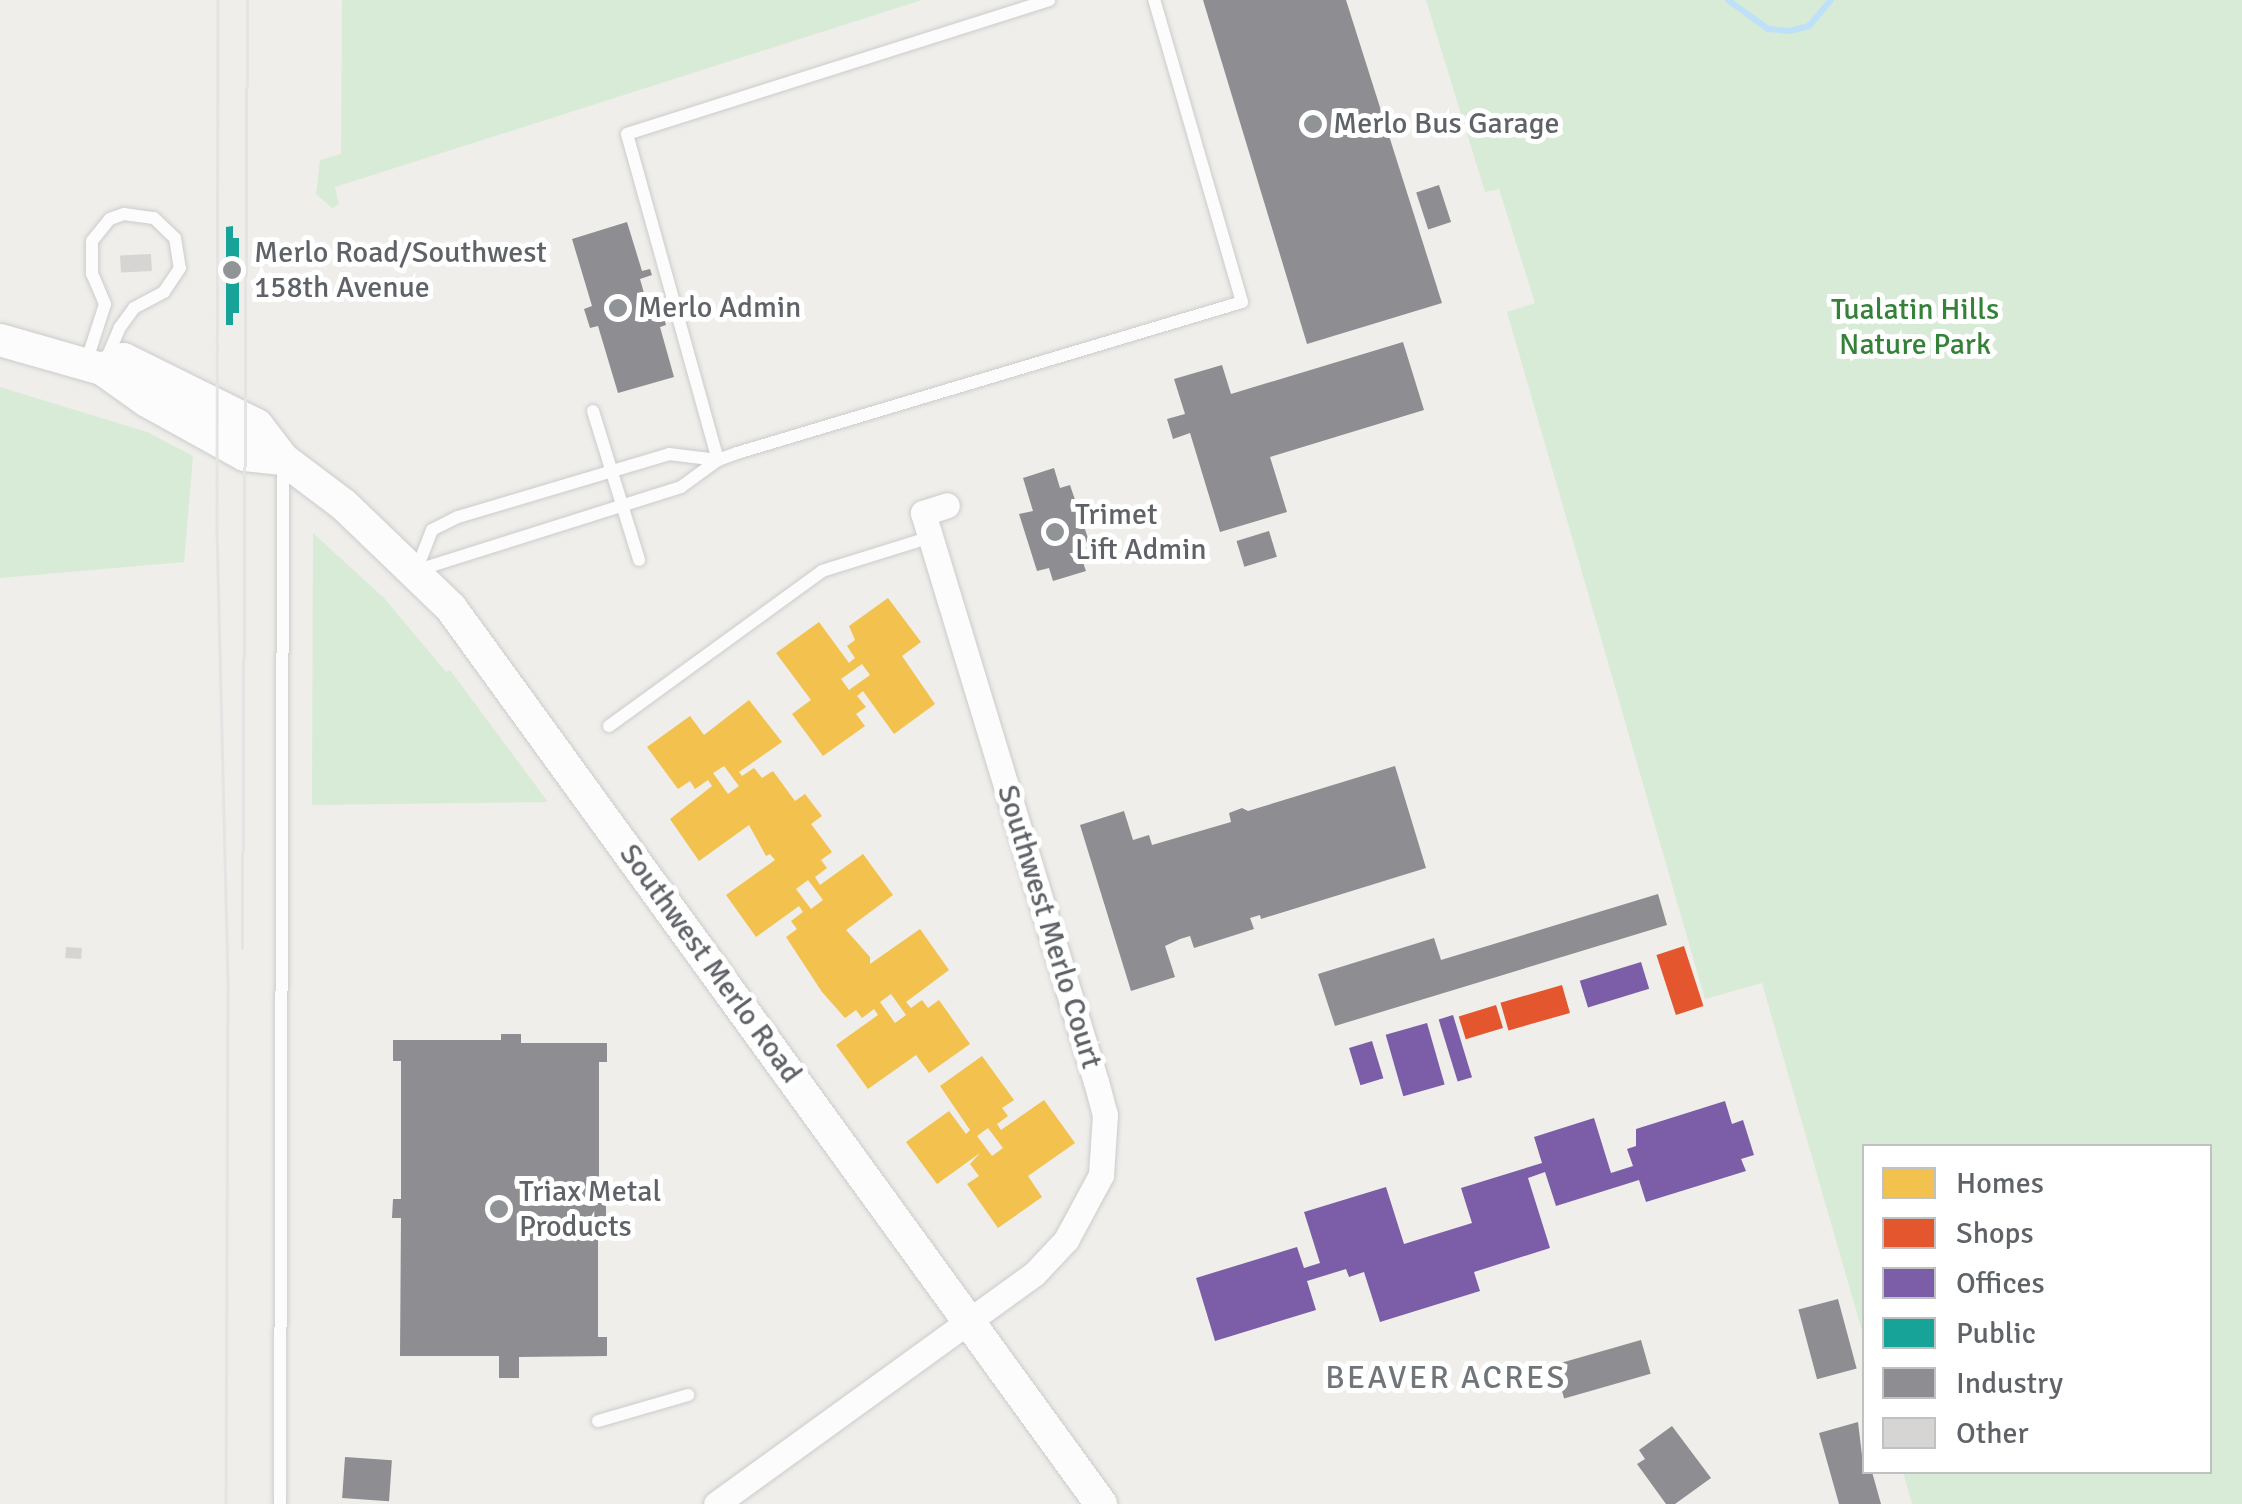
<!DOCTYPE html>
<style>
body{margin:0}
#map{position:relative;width:2242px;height:1504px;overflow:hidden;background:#efeeea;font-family:Signika,sans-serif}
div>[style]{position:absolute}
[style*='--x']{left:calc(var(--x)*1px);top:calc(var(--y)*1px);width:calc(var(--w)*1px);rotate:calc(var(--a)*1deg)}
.green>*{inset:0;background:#d8ebd6}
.homes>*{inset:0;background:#f2c14e}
.shops>*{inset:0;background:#e4572e;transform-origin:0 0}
.offices>*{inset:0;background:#7b5ea7;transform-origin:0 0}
.public>*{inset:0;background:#17a398}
.industry>*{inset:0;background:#8d8d92;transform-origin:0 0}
.stream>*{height:6px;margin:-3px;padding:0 3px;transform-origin:3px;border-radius:3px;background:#bfe0f9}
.building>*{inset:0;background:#d6d5d3;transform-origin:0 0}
.roads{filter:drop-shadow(0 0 2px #cbcccc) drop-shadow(0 0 2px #cbcccc)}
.service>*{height:12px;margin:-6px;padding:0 6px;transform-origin:6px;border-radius:6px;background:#fdfcfc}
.minor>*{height:25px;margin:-12.5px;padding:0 12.5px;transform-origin:12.5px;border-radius:12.5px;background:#fdfcfc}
.tertiary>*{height:32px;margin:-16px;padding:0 16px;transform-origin:16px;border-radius:16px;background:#fdfcfc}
.tram>*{height:2.5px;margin:-1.25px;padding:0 1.25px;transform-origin:1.25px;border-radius:1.25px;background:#e4e4e4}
.dots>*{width:28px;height:28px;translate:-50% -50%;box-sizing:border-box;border:5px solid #fff;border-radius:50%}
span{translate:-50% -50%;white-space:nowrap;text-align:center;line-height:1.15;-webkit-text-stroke:10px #fff;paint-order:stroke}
.poi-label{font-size:30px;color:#5f6368}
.left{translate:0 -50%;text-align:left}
.park-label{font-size:30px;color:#348238}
.street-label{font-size:30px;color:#5f6368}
.neighbourhood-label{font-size:32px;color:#70757a;letter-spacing:2.5px}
.legend{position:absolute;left:1862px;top:1144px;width:350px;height:330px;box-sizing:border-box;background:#fff;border:2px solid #bfc1c3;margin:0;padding:12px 18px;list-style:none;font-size:30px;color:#5f6368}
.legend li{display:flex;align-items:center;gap:20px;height:50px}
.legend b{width:50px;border:2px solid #bfc1c3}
</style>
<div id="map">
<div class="green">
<div style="clip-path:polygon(342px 0,922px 0,335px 187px,339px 204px,332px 208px,316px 194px,320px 160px,341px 154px)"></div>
<div style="clip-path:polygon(1426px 0,2242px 0,2242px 1504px,1912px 1504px,1903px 1472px,2210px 1472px,2210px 1146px,1864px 1146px,1864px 1338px,1762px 983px,1705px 999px,1507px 312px,1535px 303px,1499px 189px,1485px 192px)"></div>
<div style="clip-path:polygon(0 387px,147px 432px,193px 456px,184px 562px,0 578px)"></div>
<div style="clip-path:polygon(313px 533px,384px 598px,446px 672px,450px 670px,548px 802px,312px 805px)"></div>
</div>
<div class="homes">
<div style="clip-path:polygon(evenodd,888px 598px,921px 642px,902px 656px,935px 704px,894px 734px,863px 691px,857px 696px,866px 707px,856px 714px,865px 726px,823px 756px,792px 714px,811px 700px,776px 653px,819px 622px,849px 663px,855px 658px,847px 646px,855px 640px,849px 626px,888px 598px,862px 664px,870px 675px,849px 690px,841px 679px,862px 664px)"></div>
<div style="clip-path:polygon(evenodd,749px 700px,782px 742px,739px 772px,742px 776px,754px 768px,762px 778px,773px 771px,795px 801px,805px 794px,822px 816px,811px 824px,832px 852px,821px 860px,827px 868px,815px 877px,820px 885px,863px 854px,893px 895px,846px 930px,870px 957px,870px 964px,920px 929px,949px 970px,906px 1002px,911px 1008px,922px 1000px,928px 1008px,939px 1000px,970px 1044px,929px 1073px,916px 1055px,868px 1089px,836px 1045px,878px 1015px,874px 1009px,862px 1018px,856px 1010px,845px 1018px,822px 992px,786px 937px,797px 929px,791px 921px,803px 912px,799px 906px,756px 937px,726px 895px,775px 860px,770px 854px,766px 856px,749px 825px,699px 861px,670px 819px,712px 786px,708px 780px,695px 789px,690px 781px,678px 789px,647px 747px,690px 716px,704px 735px,749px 700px,724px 766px,739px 786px,728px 794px,713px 773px,724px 766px,749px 700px,808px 880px,823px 900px,811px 909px,796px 889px,808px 880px,749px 700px,891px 994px,906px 1015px,895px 1023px,880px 1002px,891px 994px)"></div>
<div style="clip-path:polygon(evenodd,982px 1056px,1014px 1100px,1002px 1108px,1008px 1116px,997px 1124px,1001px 1130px,1044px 1100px,1075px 1143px,1028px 1176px,1042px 1197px,998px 1228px,967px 1184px,979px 1176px,970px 1164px,980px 1153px,937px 1184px,906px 1142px,949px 1111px,966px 1134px,970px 1130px,940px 1086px,982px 1056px,988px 1128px,1003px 1148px,992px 1156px,977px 1136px,988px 1128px)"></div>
</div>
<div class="shops">
<div style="left:1684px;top:946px;width:63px;height:29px;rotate:72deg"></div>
<div style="left:1562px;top:985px;width:29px;height:64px;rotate:74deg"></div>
<div style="left:1496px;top:1005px;width:24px;height:39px;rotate:73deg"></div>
</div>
<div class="offices">
<div style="left:1641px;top:962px;width:28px;height:64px;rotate:73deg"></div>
<div style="left:1453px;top:1015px;width:65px;height:15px;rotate:73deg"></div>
<div style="left:1427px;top:1023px;width:64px;height:43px;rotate:74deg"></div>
<div style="left:1372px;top:1041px;width:39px;height:24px;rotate:73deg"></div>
<div style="clip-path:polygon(1725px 1101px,1732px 1124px,1743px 1120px,1754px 1155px,1741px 1159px,1746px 1171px,1646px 1202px,1639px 1180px,1556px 1206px,1545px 1172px,1528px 1178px,1550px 1248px,1474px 1272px,1480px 1291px,1380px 1322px,1364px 1272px,1349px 1277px,1346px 1269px,1307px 1281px,1316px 1310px,1215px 1341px,1196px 1278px,1297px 1247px,1304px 1268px,1320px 1263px,1304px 1212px,1386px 1187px,1404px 1244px,1472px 1223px,1461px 1188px,1542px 1163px,1534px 1137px,1594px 1118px,1611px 1173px,1633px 1166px,1627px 1149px,1636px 1146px,1636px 1129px)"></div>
</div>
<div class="public">
<div style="clip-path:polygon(233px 226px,233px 238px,239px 238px,239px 313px,233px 313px,233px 325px,226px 325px,226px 227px)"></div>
</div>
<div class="industry">
<div style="clip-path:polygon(1203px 0,1346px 0,1442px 303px,1307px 344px)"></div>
<div style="left:1439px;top:185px;width:39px;height:24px;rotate:72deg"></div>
<div style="clip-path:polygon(627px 222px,642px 271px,650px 269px,652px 275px,640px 279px,652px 321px,664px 318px,666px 325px,660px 327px,674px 377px,618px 393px,598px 326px,590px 328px,584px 309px,592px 306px,572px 239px)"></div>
<div style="clip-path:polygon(1403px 342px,1424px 410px,1270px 457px,1287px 512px,1220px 532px,1190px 433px,1173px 439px,1167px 419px,1185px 414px,1174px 379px,1222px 365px,1231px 394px)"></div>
<div style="clip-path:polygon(1054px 468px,1060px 488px,1070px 485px,1091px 547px,1079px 551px,1086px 571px,1053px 581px,1049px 568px,1037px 571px,1019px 514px,1033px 511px,1023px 478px)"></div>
<div style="left:1269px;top:531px;width:27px;height:34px;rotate:73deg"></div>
<div style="clip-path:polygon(1395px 766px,1426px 868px,1261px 919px,1260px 915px,1250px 918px,1254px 929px,1194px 948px,1190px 936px,1180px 939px,1165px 946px,1175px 977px,1131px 991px,1080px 825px,1124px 811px,1133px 840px,1149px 835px,1152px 845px,1231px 822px,1229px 813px,1242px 808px,1248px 811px)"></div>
<div style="clip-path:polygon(1658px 894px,1667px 925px,1335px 1026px,1318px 974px,1434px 938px,1441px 960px)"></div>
<div style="clip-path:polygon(501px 1034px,521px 1034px,521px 1043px,607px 1043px,607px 1062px,599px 1062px,599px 1199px,606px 1199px,606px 1218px,598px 1218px,598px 1337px,607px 1337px,607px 1356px,519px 1357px,519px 1378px,499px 1378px,499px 1356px,400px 1356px,401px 1218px,392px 1218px,393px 1199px,401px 1199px,401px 1061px,393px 1061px,393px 1040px,501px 1040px)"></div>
<div style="left:1838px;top:1299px;width:72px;height:41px;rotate:75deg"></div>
<div style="left:1641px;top:1340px;width:35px;height:90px;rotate:74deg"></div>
<div style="clip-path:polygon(1858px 1422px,1864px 1472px,1872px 1472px,1881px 1504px,1839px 1504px,1819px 1433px)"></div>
<div style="clip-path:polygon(1672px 1426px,1711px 1478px,1675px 1504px,1666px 1504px,1637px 1464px,1645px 1459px,1639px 1450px)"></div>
<div style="left:345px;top:1457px;width:47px;height:41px;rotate:4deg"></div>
</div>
<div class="stream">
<div style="--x:1728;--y:0;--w:49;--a:35.9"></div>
<div style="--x:1768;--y:29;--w:22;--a:5"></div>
<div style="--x:1790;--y:31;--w:20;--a:-15"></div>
<div style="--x:1809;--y:26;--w:34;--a:-50"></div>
</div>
<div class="building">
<div style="left:151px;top:254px;width:17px;height:31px;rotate:87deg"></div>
<div style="left:66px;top:947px;width:16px;height:11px;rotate:4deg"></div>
</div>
<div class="roads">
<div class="service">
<div style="--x:86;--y:363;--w:62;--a:-72.1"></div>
<div style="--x:105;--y:304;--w:33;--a:-113"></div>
<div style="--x:92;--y:274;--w:33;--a:-90"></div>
<div style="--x:92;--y:241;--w:28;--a:-51"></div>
<div style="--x:110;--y:219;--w:15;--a:-20"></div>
<div style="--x:124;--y:214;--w:30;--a:8"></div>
<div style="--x:154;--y:218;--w:29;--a:44"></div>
<div style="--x:175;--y:238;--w:30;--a:81"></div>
<div style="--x:180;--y:268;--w:29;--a:124"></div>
<div style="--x:164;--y:292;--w:34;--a:152"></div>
<div style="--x:134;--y:308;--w:24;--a:126"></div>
<div style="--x:120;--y:327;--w:38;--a:113"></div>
<div style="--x:593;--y:411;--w:156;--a:72.8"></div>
<div style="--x:718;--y:460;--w:338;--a:-105.6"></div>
<div style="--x:627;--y:134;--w:443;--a:-17.6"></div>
<div style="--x:418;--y:570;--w:276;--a:-17.5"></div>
<div style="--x:681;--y:487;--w:46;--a:-36.1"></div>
<div style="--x:718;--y:460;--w:20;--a:-20"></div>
<div style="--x:737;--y:453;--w:527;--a:-16.65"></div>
<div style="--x:1242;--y:302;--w:315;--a:-106.2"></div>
<div style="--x:416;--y:571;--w:44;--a:-68.7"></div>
<div style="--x:432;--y:530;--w:29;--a:-27"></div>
<div style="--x:458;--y:517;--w:220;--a:-16.6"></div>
<div style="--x:669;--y:454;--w:49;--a:7"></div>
<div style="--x:609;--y:726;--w:263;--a:-36"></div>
<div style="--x:822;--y:571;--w:114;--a:-17.3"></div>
<div style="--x:598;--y:1421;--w:94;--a:-16.1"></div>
<div style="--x:280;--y:1504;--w:1038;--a:-89.83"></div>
</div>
<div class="minor">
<div style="--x:716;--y:1504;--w:392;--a:-35.9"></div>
<div style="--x:1034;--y:1274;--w:47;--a:-46.7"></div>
<div style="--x:1066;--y:1240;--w:74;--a:-61.7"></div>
<div style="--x:1101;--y:1175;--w:60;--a:-86.2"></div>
<div style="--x:1105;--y:1115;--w:34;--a:-105"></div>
<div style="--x:1096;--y:1082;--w:595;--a:-106.91"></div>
<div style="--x:923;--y:513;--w:25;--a:-18"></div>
</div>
<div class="tertiary">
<div style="--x:0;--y:340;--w:106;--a:15.9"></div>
<div style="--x:102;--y:369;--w:55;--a:35.4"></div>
<div style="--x:147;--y:401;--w:112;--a:28.9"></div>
<div style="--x:245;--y:455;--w:38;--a:6"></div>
<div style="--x:102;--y:369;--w:24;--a:-24"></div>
<div style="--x:124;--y:359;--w:148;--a:26.4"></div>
<div style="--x:257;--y:425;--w:43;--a:52.6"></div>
<div style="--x:283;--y:459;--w:76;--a:37"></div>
<div style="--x:344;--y:505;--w:149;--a:43.9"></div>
<div style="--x:451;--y:608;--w:1107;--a:54.04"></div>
</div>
</div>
<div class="tram">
<div style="--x:218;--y:0;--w:530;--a:90.11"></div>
<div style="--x:217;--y:530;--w:461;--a:88.6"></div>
<div style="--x:228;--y:991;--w:513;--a:90.22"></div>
<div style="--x:242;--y:949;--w:949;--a:-89.7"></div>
</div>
<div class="dots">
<div style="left:1313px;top:124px;background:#919496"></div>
<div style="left:232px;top:270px;background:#919496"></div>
<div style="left:618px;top:308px;background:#919496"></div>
<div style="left:1055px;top:532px;background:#919496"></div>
<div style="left:499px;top:1209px;background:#919496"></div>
</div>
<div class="poi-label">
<span class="left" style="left:1333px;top:124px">Merlo Bus Garage</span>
<span class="left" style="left:254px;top:270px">Merlo Road/Southwest<br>158th Avenue</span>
<span class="left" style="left:638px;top:308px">Merlo Admin</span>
<span class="left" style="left:1075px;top:532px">Trimet<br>Lift Admin</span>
<span class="left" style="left:519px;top:1209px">Triax Metal<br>Products</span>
</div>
<div class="park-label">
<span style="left:1915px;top:327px">Tualatin Hills<br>Nature Park</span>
</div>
<div class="street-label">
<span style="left:1049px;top:927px;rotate:73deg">Southwest Merlo Court</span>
<span style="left:710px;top:964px;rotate:54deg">Southwest Merlo Road</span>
</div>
<div class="neighbourhood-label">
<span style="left:1446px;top:1378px">BEAVER ACRES</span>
</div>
<ul class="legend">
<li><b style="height:28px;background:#f2c14e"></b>Homes</li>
<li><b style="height:28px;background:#e4572e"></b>Shops</li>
<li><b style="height:28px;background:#7b5ea7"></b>Offices</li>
<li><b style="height:28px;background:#17a398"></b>Public</li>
<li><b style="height:28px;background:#8d8d92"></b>Industry</li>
<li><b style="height:28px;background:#d6d5d3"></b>Other</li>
</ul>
</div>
